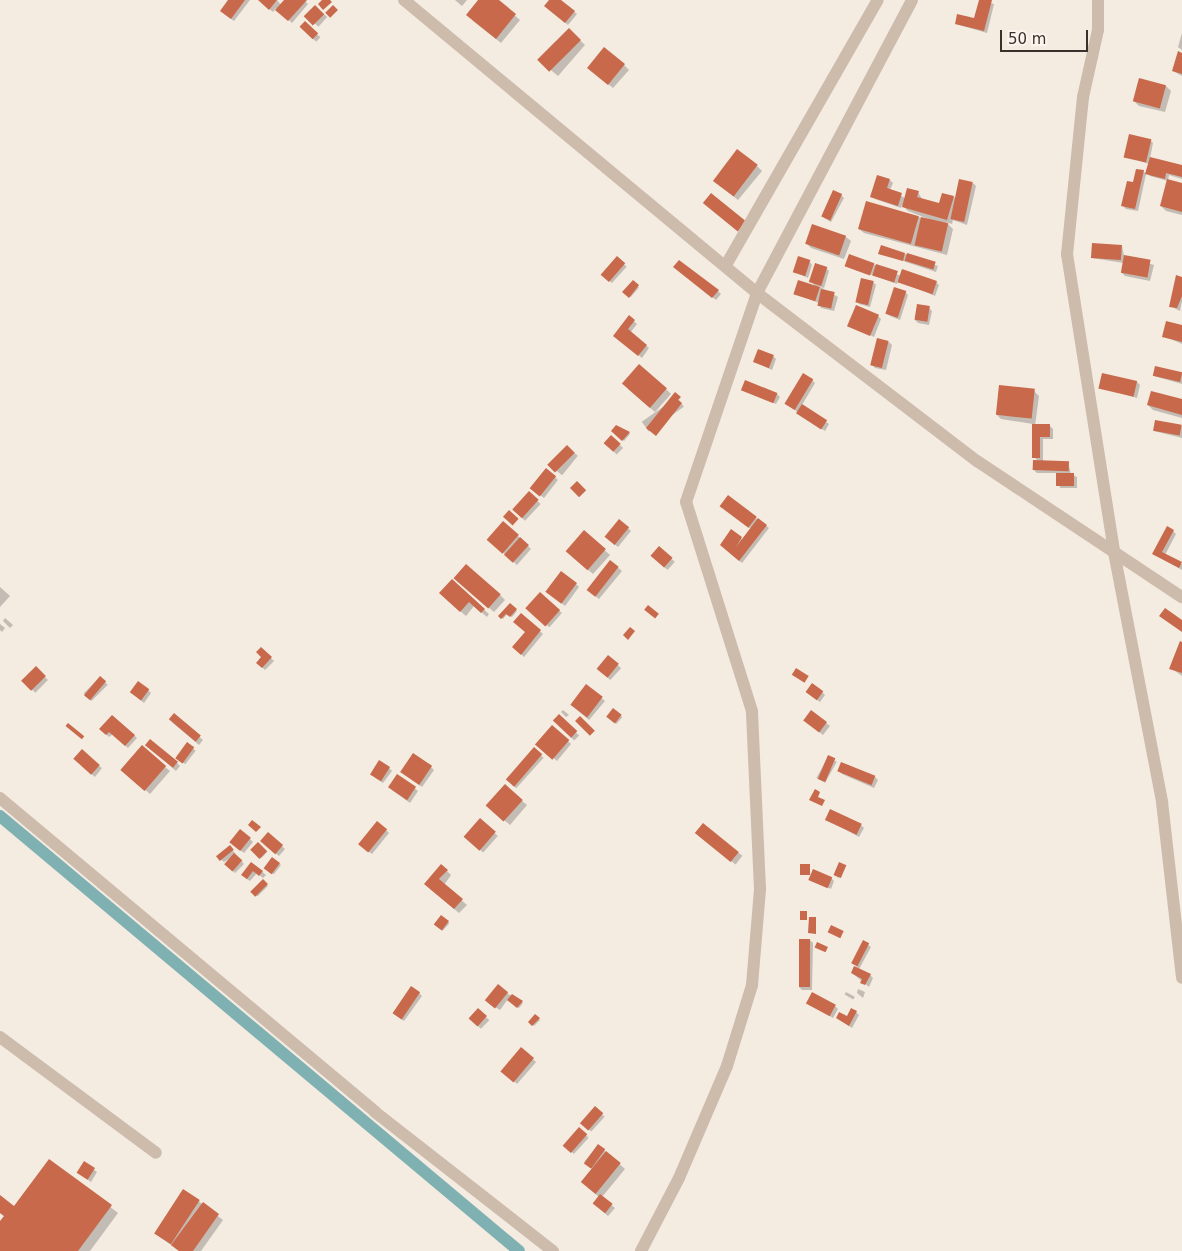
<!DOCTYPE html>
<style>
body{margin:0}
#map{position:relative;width:1182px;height:1251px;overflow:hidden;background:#f4ebe1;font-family:"DejaVu Sans",sans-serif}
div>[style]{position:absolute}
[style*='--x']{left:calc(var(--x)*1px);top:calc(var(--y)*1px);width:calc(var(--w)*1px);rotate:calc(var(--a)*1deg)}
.shadow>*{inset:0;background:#0003;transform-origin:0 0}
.canal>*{height:12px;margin:-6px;padding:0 6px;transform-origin:6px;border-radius:6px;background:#7fb0b2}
.building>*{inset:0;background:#c8694b;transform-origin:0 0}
.street>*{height:12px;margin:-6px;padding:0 6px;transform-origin:6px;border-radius:6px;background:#cdbbac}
span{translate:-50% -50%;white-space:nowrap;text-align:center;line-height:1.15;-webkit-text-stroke:4.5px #fbf5ee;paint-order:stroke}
.scale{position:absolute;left:1000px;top:30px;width:88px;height:22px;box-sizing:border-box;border:2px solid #3b302b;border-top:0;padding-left:6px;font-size:15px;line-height:18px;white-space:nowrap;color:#3b302b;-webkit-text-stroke:4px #fbf5ee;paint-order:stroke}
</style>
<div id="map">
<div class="shadow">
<div style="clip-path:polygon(230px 0,250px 0,234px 21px,224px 14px)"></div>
<div style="clip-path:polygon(259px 0,277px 0,281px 5px,285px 0,304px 0,308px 4px,292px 23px,276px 8px,273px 12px)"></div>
<div style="clip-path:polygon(455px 0,467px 0,462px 6px)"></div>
<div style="clip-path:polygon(480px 0,497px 0,520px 20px,501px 43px,472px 20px)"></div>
<div style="clip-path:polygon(550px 0,559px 0,577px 14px,568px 25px,549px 9px)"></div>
<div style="clip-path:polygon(980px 0,994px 4px,987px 33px,956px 24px,975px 20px)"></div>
<div style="left:316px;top:7px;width:15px;height:13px;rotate:42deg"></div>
<div style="left:305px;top:23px;width:21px;height:6px;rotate:43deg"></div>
<div style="clip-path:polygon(569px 30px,585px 45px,558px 76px,546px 66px)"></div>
<div style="clip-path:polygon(1182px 33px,1182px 50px,1178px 47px)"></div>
<div style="clip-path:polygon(1182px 54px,1182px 76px,1173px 71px)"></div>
<div style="clip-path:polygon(624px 65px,629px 70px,613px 88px,593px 72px)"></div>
<div style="clip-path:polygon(1166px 86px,1171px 91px,1165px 112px,1139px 106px,1134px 101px)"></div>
<div style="clip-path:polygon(1150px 140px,1153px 143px,1150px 158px,1182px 167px,1182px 179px,1169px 175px,1168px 181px,1182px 184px,1182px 215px,1166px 211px,1161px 206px,1168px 181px,1150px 176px,1147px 173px,1149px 164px,1125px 156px)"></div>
<div style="clip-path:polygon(757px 166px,762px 171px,738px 200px,719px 185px)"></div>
<div style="clip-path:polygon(1143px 171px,1146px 174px,1138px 211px,1126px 209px,1123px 206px)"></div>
<div style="clip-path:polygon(890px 180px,893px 183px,890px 190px,905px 198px,918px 192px,922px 199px,940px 205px,954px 197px,956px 199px,973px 183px,976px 186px,967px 225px,953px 220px,952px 224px,946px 222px,953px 229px,947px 255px,864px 233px,859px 229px,918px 217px,934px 221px,908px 211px,902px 205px,901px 208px,875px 199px,872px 196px)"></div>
<div style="clip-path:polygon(841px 195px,844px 198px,831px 222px,824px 218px)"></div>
<div style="clip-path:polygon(846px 237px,851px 241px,844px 259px,811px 248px,806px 243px)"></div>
<div style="clip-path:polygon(1122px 246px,1124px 256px,1154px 265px,1150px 281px,1125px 276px,1122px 273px,1124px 263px,1092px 258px)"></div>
<div style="clip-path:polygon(879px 253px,905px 254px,938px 266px,936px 272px)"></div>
<div style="left:617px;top:258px;width:13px;height:22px;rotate:42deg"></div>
<div style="clip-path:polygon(810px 262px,812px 265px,808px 278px,794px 271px)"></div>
<div style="clip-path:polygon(873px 264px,901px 276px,936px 282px,939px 285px,935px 296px,898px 280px,897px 284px,847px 266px)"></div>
<div style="clip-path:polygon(674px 267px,718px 291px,721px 294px,716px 300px)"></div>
<div style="clip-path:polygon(826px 268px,829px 271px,824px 288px,817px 285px,838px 297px,834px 311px,821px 308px,819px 303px,796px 294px,816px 287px,811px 281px)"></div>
<div style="clip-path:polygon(1182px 278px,1182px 301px,1180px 311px,1170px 306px)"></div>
<div style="left:633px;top:282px;width:8px;height:13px;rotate:40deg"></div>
<div style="clip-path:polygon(873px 282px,876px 285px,870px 307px,859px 304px,856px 301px)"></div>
<div style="clip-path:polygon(905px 292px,908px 295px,900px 320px,890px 316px,887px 313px)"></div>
<div style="clip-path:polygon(929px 308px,932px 311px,929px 325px,918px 323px,915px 320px)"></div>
<div style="clip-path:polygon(878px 316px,881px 319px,874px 337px,849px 325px)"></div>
<div style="clip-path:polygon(629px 317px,637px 324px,630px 333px,649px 348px,642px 358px,618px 338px)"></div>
<div style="clip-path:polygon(1182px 327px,1182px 344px,1164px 336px)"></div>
<div style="clip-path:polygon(889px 342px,892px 345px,886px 370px,875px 368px,872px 364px)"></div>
<div style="clip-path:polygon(773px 356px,776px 359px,772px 370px,754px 361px)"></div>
<div style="clip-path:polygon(1182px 373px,1182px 384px,1154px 376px)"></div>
<div style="clip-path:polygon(812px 380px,815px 383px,802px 405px,829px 424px,825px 431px,786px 404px)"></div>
<div style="clip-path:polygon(1137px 382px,1140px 385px,1137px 398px,1099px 387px)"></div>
<div style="clip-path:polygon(628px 389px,666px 389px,671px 394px,655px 412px)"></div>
<div style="clip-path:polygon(742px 389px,777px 394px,780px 397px,776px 404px)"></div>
<div style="clip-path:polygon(1034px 391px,1039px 396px,1035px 426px,1050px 426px,1053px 429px,1053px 439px,1043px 439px,1043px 462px,1068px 462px,1071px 474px,1077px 477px,1077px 488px,1060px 488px,1057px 473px,1037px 473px,1034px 470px,1038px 461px,1034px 457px,1033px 424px,1001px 419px,996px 414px)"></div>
<div style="left:677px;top:397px;width:12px;height:43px;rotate:55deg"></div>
<div style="clip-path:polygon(1182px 401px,1182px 418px,1153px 410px,1148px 405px)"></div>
<div style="clip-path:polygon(1182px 426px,1182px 438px,1154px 431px)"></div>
<div style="clip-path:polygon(613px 430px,623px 432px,625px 430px,630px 434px,624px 441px)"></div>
<div style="left:611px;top:436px;width:17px;height:9px;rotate:45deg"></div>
<div style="left:567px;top:447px;width:14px;height:25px;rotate:39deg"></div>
<div style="clip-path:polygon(555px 477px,558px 480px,544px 498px,535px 491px)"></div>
<div style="left:529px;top:493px;width:16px;height:23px;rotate:43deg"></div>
<div style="clip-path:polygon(724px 509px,756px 518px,769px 528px,742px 563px,724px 548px,731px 531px,743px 540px,751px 529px)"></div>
<div style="clip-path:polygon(628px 528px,631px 531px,618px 547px,609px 540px)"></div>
<div style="clip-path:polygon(1173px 531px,1176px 534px,1165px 555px,1182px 564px,1182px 570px,1154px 554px)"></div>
<div style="clip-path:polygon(584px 532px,610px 555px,593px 574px,572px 556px)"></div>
<div style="clip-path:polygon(518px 536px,531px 549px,517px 565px,488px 539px)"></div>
<div style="left:659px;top:548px;width:21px;height:11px;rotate:41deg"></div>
<div style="clip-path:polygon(610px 561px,622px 571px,599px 599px,590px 592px)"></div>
<div style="clip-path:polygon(452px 581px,489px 614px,487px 617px,474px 606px,466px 616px,445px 598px)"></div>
<div style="clip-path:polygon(460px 583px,500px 595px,505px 600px,494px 612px)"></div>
<div style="clip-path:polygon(576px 584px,579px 587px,565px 606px,550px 594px)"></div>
<div style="clip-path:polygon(0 587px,10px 596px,0 607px)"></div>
<div style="left:540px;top:594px;width:29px;height:19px;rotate:41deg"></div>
<div style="clip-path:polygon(510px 604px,517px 611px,512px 617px,507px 614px,503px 619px,500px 616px)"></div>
<div style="clip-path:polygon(521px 614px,543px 634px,524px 657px,517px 650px,526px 633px)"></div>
<div style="clip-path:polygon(5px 618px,13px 625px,10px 628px,3px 621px)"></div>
<div style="clip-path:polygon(0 624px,5px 628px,2px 632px,0 630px)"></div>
<div style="clip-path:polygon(1182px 643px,1182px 676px,1171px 668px)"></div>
<div style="clip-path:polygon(261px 649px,274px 661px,265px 670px,258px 663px,263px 657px)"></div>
<div style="left:608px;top:656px;width:18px;height:16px;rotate:43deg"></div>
<div style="left:36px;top:668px;width:17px;height:18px;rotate:45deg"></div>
<div style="left:100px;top:677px;width:11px;height:23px;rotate:45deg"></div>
<div style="clip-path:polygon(587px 686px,605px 701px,589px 720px,574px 707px)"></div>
<div style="clip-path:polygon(148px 690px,151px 693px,144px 703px,134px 695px)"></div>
<div style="clip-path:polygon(822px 692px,825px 695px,820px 702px,810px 695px)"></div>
<div style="clip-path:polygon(563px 710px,569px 715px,566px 717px,561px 712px)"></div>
<div style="left:614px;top:710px;width:11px;height:9px;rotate:41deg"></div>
<div style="clip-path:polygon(811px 711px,830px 726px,823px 735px,808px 723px)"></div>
<div style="clip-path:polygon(174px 714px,203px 740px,199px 745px,172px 722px)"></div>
<div style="clip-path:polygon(113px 716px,137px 738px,128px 748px,113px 734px,109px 737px,101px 729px)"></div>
<div style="left:559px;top:716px;width:28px;height:7px;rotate:44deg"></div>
<div style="clip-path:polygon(568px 741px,571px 744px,557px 761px,541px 747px)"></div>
<div style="left:187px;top:744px;width:11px;height:17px;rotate:38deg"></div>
<div style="clip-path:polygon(150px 748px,177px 763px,180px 766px,176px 771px)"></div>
<div style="left:534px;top:749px;width:13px;height:41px;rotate:42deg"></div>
<div style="left:828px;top:757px;width:10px;height:24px;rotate:29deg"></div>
<div style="clip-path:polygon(78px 762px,99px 766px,102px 768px,95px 777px)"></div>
<div style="clip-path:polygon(842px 763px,875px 777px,878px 780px,874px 788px,842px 774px,839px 771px)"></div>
<div style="clip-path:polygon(165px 767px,170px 771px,150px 794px,127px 774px)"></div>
<div style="clip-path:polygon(431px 767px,434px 770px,422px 787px,404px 774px)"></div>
<div style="clip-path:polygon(389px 768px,392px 771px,383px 783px,374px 777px)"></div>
<div style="clip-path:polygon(398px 775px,418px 791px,410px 803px,392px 790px)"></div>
<div style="clip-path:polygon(522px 801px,527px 805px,510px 825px,492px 810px)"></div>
<div style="clip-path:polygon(826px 819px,861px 825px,864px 828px,859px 837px)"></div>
<div style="left:480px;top:820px;width:24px;height:22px;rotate:42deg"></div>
<div style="left:703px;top:825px;width:50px;height:11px;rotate:38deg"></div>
<div style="clip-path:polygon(386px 830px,389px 833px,372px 854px,363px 847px)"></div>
<div style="clip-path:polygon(268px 834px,285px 849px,279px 856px,264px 844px)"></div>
<div style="clip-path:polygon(250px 839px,253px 842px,244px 853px,234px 845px)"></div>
<div style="left:258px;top:844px;width:12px;height:8px;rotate:42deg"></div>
<div style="clip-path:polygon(230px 847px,244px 864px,235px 873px,226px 864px,232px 857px,224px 862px,219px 858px)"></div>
<div style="left:273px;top:859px;width:10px;height:12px;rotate:37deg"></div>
<div style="clip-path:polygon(252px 863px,266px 875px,263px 878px,257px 873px,250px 881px,245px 878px)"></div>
<div style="clip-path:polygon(845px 866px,839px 878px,834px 875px)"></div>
<div style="clip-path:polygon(447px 871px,451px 875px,444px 885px,467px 905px,459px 913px,430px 889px)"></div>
<div style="clip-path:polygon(831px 878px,834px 881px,831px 889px,810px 879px)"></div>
<div style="left:263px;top:881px;width:7px;height:15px;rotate:45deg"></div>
<div style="left:441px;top:916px;width:11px;height:10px;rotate:41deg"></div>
<div style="clip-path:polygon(810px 940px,813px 943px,812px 990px,802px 990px,799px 987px)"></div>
<div style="clip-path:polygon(864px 942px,871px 947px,859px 969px,853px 963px)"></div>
<div style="clip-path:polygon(852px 973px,870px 975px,873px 978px,869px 987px)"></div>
<div style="clip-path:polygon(858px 989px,865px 992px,863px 998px,857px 993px)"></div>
<div style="left:846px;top:992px;width:10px;height:3px;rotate:29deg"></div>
<div style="clip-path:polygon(419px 993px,422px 996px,404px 1021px,393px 1013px)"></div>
<div style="clip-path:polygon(507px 993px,523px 1003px,519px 1008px,508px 999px,500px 1010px,490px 1004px)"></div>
<div style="clip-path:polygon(808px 1003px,835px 1006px,838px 1009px,833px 1018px)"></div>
<div style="left:478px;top:1009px;width:16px;height:12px;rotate:45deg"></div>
<div style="clip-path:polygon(856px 1012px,859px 1015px,852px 1028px,837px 1018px,847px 1018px)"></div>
<div style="clip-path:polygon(535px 1015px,540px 1020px,534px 1026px,529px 1022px)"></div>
<div style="left:521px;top:1049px;width:20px;height:29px;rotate:41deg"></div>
<div style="left:595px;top:1108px;width:13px;height:20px;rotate:42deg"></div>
<div style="left:579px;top:1129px;width:13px;height:22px;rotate:42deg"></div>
<div style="clip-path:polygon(598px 1145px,625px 1169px,602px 1197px,615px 1208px,608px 1216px,596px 1206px,599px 1197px,587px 1187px,593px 1169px,584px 1162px)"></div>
<div style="clip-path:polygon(50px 1160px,118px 1213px,90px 1251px,0 1251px,0 1223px,5px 1217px,0 1213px,0 1197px,15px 1208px)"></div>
<div style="clip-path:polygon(85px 1163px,97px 1172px,91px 1182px,81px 1175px)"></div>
<div style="clip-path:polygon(184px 1190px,223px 1220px,201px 1251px,179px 1251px,159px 1236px)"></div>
</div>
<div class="canal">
<div style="--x:0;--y:816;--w:677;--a:39.97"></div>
</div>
<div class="building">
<div style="clip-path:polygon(228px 0,245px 0,231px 19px,220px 11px)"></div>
<div style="clip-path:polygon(258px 0,277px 0,269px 10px)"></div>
<div style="clip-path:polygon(284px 0,307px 0,288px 21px,275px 10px)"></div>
<div style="clip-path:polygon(322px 0,330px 0,332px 2px,323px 10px,318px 4px)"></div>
<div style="clip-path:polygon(478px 0,499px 0,516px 14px,496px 39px,466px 15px)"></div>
<div style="clip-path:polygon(549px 0,561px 0,575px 11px,565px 23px,544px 6px)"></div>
<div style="clip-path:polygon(979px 0,992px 0,984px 31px,955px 24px,957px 14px,974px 18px)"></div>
<div style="left:315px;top:5px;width:13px;height:16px;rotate:45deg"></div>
<div style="left:333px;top:5px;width:7px;height:11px;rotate:45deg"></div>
<div style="left:305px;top:21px;width:18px;height:8px;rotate:43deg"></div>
<div style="left:569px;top:28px;width:17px;height:45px;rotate:45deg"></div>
<div style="left:604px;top:47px;width:27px;height:27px;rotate:39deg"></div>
<div style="clip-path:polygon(1178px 51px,1182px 53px,1182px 74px,1172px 71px)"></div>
<div style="left:1139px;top:78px;width:28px;height:24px;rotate:15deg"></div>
<div style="left:1129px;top:134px;width:23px;height:24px;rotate:13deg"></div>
<div style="left:737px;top:149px;width:26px;height:40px;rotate:37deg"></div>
<div style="clip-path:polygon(1150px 157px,1182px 165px,1182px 177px,1166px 173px,1165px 179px,1145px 174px)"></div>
<div style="clip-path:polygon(1136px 169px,1144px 170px,1135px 209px,1121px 206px,1127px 181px,1133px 182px)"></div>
<div style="clip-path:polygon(877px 175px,890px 179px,887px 188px,902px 193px,898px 206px,870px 197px)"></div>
<div style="left:959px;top:179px;width:14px;height:41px;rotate:12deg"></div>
<div style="clip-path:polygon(1167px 179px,1182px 183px,1182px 212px,1160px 206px)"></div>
<div style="clip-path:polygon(907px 188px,919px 191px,917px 197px,939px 203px,942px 193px,954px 196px,947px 220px,902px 207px)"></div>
<div style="left:833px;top:190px;width:10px;height:29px;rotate:24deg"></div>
<div style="left:711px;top:193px;width:45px;height:13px;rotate:39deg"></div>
<div style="left:866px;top:201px;width:55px;height:29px;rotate:16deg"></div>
<div style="left:921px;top:217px;width:28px;height:29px;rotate:13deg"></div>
<div style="left:812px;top:224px;width:36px;height:21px;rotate:19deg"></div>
<div style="left:1092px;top:243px;width:30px;height:15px;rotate:4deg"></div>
<div style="clip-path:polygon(881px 245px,905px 253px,903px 261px,878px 254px)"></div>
<div style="left:907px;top:253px;width:30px;height:8px;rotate:17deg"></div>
<div style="left:849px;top:254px;width:27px;height:13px;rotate:20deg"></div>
<div style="left:1124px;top:255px;width:27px;height:18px;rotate:10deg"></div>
<div style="left:617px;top:256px;width:11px;height:25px;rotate:41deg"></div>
<div style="left:798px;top:256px;width:13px;height:17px;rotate:18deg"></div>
<div style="clip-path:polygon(679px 260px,719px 290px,712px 298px,673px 267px)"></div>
<div style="left:815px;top:263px;width:13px;height:20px;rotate:18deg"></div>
<div style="left:876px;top:264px;width:23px;height:12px;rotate:18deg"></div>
<div style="left:902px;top:269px;width:37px;height:14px;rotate:19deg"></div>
<div style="clip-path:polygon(1176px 275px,1182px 277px,1182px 296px,1177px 308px,1169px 307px)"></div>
<div style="left:861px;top:278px;width:13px;height:25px;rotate:13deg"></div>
<div style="clip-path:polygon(633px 280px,639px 285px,629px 298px,622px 292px)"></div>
<div style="left:798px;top:280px;width:23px;height:15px;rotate:18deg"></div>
<div style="left:894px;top:287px;width:13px;height:28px;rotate:18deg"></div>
<div style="left:821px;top:289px;width:14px;height:17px;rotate:12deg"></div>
<div style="left:917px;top:304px;width:13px;height:16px;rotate:9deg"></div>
<div style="left:856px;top:305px;width:25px;height:23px;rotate:23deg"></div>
<div style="clip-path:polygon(629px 315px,635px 320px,628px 329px,647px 345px,638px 356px,613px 336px)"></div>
<div style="clip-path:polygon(1166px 321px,1182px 325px,1182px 342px,1162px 337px)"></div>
<div style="left:877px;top:338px;width:12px;height:28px;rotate:14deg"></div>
<div style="left:758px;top:349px;width:17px;height:14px;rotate:21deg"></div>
<div style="left:639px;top:364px;width:37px;height:26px;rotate:41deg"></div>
<div style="left:1155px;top:366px;width:28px;height:10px;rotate:13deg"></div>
<div style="left:803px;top:373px;width:12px;height:36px;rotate:31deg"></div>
<div style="left:1102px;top:373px;width:36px;height:16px;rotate:13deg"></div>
<div style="left:745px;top:380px;width:35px;height:11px;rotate:22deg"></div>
<div style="left:999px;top:385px;width:36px;height:30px;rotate:6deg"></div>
<div style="clip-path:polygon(1151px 391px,1182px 399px,1182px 415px,1147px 405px)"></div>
<div style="clip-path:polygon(675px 392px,681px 397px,678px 400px,682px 403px,656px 436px,646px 428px)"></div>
<div style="left:802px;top:404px;width:30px;height:11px;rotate:33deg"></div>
<div style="left:1155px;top:420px;width:27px;height:11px;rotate:10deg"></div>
<div style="clip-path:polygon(1032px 424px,1050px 424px,1050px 437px,1040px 437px,1040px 458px,1032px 458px)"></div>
<div style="clip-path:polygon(616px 425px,630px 432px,622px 441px,611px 431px)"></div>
<div style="left:611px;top:435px;width:13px;height:11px;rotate:42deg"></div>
<div style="left:567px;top:445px;width:11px;height:28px;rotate:45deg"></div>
<div style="left:1033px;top:460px;width:36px;height:10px;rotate:2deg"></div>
<div style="left:546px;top:468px;width:13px;height:26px;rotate:39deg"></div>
<div style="left:1056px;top:473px;width:18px;height:13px"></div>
<div style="left:577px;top:481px;width:13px;height:10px;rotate:45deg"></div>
<div style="left:529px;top:491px;width:13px;height:25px;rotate:42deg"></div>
<div style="left:728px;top:495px;width:36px;height:14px;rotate:37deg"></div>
<div style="left:509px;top:510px;width:13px;height:9px;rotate:42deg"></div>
<div style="clip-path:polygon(758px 518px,767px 525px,739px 561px,720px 545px,731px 529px,742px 537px,736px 547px)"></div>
<div style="left:619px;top:519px;width:13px;height:23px;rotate:39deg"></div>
<div style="left:503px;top:521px;width:21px;height:25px;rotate:41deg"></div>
<div style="clip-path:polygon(1167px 526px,1174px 530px,1162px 552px,1182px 562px,1179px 568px,1152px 554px)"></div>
<div style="left:584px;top:530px;width:29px;height:28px;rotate:41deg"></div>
<div style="left:520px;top:537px;width:12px;height:24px;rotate:42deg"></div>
<div style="left:659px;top:546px;width:18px;height:13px;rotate:41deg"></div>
<div style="left:610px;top:560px;width:11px;height:38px;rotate:38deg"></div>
<div style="left:466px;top:564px;width:46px;height:19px;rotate:41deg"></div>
<div style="left:561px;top:571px;width:20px;height:26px;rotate:37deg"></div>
<div style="clip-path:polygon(452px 579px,485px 609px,481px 613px,469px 602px,460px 612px,439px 593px)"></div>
<div style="left:540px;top:592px;width:27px;height:22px;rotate:42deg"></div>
<div style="clip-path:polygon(510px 603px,517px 609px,510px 617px,506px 614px,501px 619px,498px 616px)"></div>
<div style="left:648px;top:605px;width:14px;height:6px;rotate:39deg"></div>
<div style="clip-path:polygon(1165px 608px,1182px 620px,1182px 632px,1159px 616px)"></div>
<div style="clip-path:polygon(521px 613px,541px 630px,521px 655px,512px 647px,525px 632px,513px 622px)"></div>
<div style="clip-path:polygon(630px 627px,635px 631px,628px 640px,623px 635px)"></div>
<div style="clip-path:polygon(1180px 641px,1182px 642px,1182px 673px,1169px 669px)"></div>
<div style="clip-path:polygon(261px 647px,272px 657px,262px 668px,256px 663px,261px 657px,256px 652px)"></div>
<div style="left:608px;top:655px;width:14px;height:18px;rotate:39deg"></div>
<div style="left:36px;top:666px;width:14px;height:21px;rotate:45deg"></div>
<div style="left:796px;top:668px;width:15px;height:8px;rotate:32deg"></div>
<div style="left:100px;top:676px;width:8px;height:25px;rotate:40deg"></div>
<div style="left:138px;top:681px;width:14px;height:14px;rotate:36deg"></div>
<div style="left:812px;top:683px;width:14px;height:11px;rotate:36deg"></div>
<div style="left:586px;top:684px;width:21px;height:26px;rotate:37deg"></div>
<div style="left:613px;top:708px;width:11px;height:11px;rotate:38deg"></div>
<div style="left:811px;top:710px;width:20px;height:13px;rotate:37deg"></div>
<div style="left:174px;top:713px;width:35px;height:8px;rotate:40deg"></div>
<div style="left:559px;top:714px;width:25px;height:9px;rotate:43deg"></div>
<div style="clip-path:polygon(112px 715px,135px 735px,125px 746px,109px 732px,106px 735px,99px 729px)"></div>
<div style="left:580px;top:716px;width:21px;height:7px;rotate:45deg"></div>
<div style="left:68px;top:723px;width:21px;height:4px;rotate:39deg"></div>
<div style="left:552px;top:725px;width:23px;height:26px;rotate:41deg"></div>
<div style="left:150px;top:739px;width:36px;height:8px;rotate:39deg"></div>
<div style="left:187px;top:742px;width:9px;height:20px;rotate:36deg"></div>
<div style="left:142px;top:745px;width:32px;height:33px;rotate:41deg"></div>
<div style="left:534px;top:747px;width:11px;height:43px;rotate:41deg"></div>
<div style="left:82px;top:749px;width:24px;height:13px;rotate:42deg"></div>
<div style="left:413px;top:753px;width:23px;height:23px;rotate:34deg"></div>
<div style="left:828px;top:755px;width:8px;height:26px;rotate:23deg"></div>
<div style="left:379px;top:760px;width:13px;height:17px;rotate:32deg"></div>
<div style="left:841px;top:762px;width:37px;height:10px;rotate:22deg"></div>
<div style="left:397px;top:774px;width:23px;height:16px;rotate:34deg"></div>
<div style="left:505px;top:784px;width:24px;height:29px;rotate:42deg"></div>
<div style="clip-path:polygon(815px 789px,820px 792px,818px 797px,825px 800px,822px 806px,809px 800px)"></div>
<div style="left:830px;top:809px;width:35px;height:12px;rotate:25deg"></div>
<div style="left:480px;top:818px;width:21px;height:25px;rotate:41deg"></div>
<div style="clip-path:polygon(252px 820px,261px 827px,256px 832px,248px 825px)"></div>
<div style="left:377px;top:821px;width:13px;height:30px;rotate:39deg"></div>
<div style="left:703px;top:823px;width:46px;height:13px;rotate:39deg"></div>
<div style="left:240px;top:829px;width:14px;height:17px;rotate:39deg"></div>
<div style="left:268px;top:832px;width:20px;height:12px;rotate:41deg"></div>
<div style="left:258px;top:842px;width:13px;height:11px;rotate:45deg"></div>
<div style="left:230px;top:845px;width:6px;height:18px;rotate:51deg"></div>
<div style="left:234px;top:853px;width:11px;height:15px;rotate:41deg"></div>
<div style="left:272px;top:857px;width:10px;height:14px;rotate:37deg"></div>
<div style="clip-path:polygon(251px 862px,263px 871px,259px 876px,253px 871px,247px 879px,241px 875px)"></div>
<div style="left:839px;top:862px;width:8px;height:14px;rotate:23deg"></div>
<div style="clip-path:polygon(441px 864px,448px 870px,439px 879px,463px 899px,454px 909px,424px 884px)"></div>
<div style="left:800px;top:864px;width:10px;height:11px"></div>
<div style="left:813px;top:869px;width:21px;height:12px;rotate:23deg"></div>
<div style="left:263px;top:879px;width:7px;height:18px;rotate:45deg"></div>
<div style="left:800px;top:911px;width:7px;height:9px"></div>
<div style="left:441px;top:915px;width:10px;height:12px;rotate:37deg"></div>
<div style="clip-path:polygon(809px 917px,816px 917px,816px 934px,808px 933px)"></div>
<div style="left:831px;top:925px;width:14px;height:8px;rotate:25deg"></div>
<div style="left:799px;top:939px;width:11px;height:48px"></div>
<div style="left:863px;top:940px;width:7px;height:26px;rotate:27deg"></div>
<div style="left:817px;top:942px;width:12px;height:6px;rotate:24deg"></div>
<div style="clip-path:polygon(854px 966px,871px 974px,865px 985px,860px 983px,862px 979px,851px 973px)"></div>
<div style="left:498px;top:984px;width:13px;height:21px;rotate:39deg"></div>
<div style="left:411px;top:986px;width:11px;height:33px;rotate:34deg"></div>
<div style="left:812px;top:992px;width:27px;height:13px;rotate:28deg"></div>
<div style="clip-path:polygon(512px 994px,523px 1001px,517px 1008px,507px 1000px)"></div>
<div style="left:478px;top:1008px;width:12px;height:14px;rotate:42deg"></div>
<div style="clip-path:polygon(851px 1008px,857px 1011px,849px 1026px,836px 1018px,839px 1012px,847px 1016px)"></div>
<div style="clip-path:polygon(535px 1014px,540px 1018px,532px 1026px,528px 1022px)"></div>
<div style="left:521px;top:1047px;width:17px;height:32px;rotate:40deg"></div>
<div style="left:595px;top:1106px;width:11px;height:23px;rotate:41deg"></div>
<div style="left:579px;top:1127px;width:11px;height:25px;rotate:41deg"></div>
<div style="left:598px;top:1144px;width:9px;height:24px;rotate:36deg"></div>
<div style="left:606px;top:1151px;width:19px;height:40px;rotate:39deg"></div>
<div style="clip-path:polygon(49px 1159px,112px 1205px,78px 1251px,0 1251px,0 1221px,4px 1216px,0 1213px,0 1195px,14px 1206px)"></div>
<div style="left:84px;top:1161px;width:13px;height:14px;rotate:32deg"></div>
<div style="left:183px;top:1189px;width:20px;height:53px;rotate:33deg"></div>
<div style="left:600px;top:1194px;width:16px;height:12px;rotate:38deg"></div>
<div style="clip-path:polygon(203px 1202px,219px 1214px,193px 1251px,179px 1251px,171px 1245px)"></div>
</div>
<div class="street">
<div style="--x:404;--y:0;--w:459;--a:39.7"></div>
<div style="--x:757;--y:293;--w:277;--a:37.4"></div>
<div style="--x:977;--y:461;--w:246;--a:33.6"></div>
<div style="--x:1098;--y:0;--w:30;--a:90"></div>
<div style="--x:1098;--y:30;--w:69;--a:102.6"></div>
<div style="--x:1083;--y:97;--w:158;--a:95.8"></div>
<div style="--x:1067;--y:254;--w:302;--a:81"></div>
<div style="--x:1114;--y:552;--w:255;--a:79.1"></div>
<div style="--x:1162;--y:802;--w:177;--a:83.5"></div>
<div style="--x:726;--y:265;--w:305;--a:-60.2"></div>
<div style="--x:0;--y:798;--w:489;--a:39.9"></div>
<div style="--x:375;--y:1112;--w:226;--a:38"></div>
<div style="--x:0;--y:1037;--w:194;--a:36.6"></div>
<div style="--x:641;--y:1251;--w:82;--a:-62.5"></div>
<div style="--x:679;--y:1178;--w:122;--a:-66.8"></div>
<div style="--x:727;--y:1066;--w:85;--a:-72.8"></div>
<div style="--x:752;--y:985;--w:96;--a:-85.2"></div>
<div style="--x:760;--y:889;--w:178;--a:-92.6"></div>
<div style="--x:752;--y:711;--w:219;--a:-107.5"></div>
<div style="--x:686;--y:502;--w:221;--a:-71.2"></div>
<div style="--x:757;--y:293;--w:331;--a:-62.1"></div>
</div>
<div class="scale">50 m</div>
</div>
